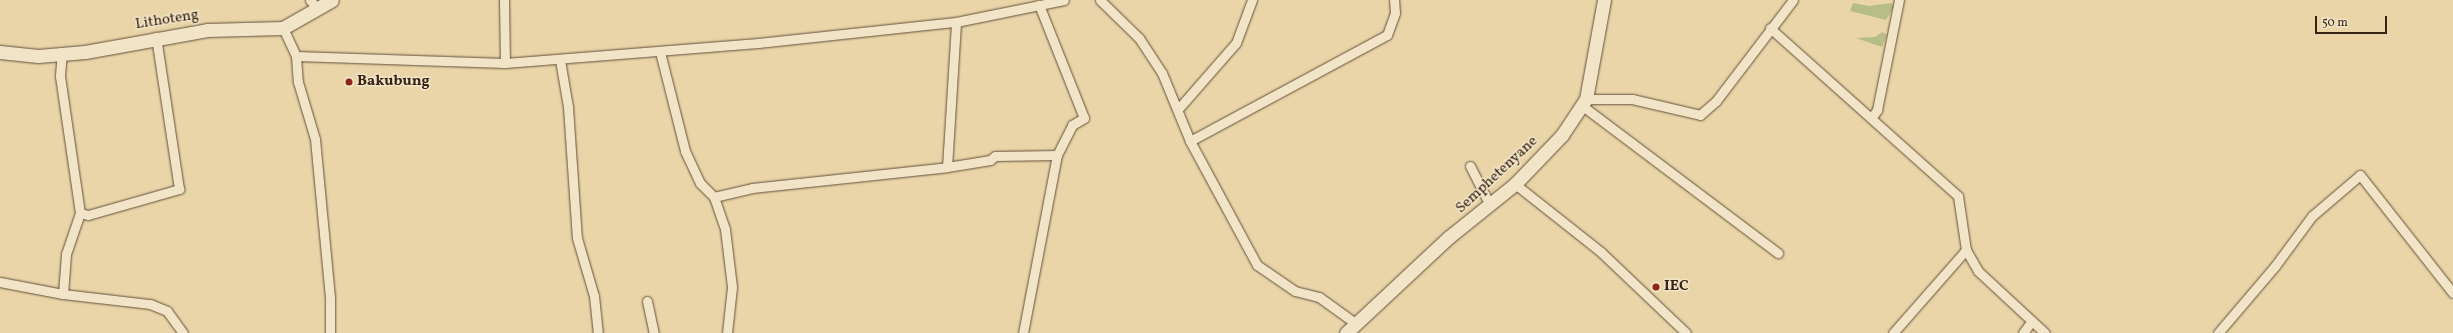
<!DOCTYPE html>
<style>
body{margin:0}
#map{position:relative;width:2453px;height:333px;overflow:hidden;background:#ead5a9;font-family:Vollkorn,serif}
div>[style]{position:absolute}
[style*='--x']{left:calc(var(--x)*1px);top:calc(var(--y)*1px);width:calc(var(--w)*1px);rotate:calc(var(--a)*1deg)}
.green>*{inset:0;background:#b8bd87}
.roads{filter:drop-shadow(0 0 1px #635039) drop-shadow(0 0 1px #635039)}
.minor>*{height:9px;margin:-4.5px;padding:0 4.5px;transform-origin:4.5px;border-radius:4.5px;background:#f1e4c7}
.secondary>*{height:13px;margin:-6.5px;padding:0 6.5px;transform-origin:6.5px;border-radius:6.5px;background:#f1e4c7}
.dots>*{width:11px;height:11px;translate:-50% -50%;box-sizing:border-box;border:2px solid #f1e4c7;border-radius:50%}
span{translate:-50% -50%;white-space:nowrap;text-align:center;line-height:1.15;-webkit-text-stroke:3px #f1e4c7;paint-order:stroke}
.street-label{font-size:15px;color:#362314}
.poi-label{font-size:15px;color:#362314;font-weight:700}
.left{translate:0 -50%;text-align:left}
.scale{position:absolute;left:2315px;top:16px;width:72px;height:18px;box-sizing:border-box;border:2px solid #362314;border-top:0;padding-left:5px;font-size:12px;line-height:14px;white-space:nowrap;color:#362314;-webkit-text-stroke:3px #f1e4c7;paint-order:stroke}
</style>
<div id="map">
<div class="green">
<div style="clip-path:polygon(1853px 3px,1869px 6px,1891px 3px,1894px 6px,1886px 20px,1850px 11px)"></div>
<div style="clip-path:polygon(1882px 32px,1887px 35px,1882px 47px,1856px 38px,1875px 37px)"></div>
</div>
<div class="roads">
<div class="minor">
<div style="--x:310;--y:0;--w:9;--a:49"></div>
<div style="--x:504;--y:0;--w:63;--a:89.1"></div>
<div style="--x:1100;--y:0;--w:54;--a:44.3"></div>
<div style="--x:1139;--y:38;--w:42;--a:56.7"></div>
<div style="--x:1162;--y:73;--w:74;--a:67.6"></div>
<div style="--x:1190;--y:141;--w:141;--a:61.6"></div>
<div style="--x:1257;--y:265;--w:46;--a:34.4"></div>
<div style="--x:1295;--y:291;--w:25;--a:14"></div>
<div style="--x:1319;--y:297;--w:44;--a:35.8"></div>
<div style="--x:283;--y:28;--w:31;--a:65"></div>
<div style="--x:296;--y:56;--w:209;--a:1.9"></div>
<div style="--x:505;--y:63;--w:254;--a:-4.5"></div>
<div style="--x:758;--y:43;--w:199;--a:-6.1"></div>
<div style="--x:956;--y:22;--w:110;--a:-11.5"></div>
<div style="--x:1770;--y:28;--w:252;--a:41.8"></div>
<div style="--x:1958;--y:196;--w:55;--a:81.6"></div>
<div style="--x:1966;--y:250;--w:24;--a:60"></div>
<div style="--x:1978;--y:271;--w:91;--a:42.8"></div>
<div style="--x:62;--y:52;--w:24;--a:95"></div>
<div style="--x:60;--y:76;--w:138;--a:81.7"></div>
<div style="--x:80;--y:213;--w:43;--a:108.9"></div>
<div style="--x:66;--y:254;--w:40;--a:94.3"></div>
<div style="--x:660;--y:52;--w:102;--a:75.8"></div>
<div style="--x:685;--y:151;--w:35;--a:65"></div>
<div style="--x:700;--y:183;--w:20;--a:45"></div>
<div style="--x:714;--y:197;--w:34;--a:71"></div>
<div style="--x:725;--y:229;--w:58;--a:83.1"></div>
<div style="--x:732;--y:287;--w:46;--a:96.2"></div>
<div style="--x:296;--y:56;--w:26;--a:86"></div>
<div style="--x:298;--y:82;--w:59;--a:73.4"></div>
<div style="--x:315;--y:139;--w:159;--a:84.6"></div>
<div style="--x:330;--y:297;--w:36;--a:90"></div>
<div style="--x:560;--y:60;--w:48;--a:80.3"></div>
<div style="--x:568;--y:107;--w:131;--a:86.1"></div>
<div style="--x:577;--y:238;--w:60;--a:73.7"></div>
<div style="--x:594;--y:296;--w:37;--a:84"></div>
<div style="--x:1586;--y:99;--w:46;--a:0"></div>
<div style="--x:1632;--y:99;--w:70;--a:13.2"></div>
<div style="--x:1700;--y:115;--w:21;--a:-41"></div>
<div style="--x:1716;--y:101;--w:127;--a:-52.7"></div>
<div style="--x:1584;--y:107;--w:243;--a:37"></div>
<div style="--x:1179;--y:108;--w:86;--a:-48.8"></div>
<div style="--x:1236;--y:43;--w:46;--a:-69.6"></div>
<div style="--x:1872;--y:117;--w:9;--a:-54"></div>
<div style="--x:1877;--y:110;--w:112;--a:-78.7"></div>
<div style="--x:1190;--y:141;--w:224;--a:-28.3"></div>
<div style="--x:1387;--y:35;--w:23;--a:-70"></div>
<div style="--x:1395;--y:13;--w:13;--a:-94"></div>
<div style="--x:1470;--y:166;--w:44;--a:62.9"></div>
<div style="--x:947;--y:167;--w:145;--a:-86.4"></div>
<div style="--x:1515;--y:184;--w:110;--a:38.3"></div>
<div style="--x:1601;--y:252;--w:117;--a:43.6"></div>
<div style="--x:714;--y:197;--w:39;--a:-13"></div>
<div style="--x:752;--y:188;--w:196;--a:-6.1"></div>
<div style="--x:947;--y:167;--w:44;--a:-9.2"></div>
<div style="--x:990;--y:160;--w:6;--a:-39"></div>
<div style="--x:995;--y:156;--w:62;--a:-0.9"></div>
<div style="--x:1057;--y:155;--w:34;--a:-63"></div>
<div style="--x:1072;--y:125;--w:14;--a:-30"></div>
<div style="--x:1084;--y:118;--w:122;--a:-111.7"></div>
<div style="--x:80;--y:213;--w:8;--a:14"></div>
<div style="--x:88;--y:215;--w:95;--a:-15.9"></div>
<div style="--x:179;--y:189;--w:154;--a:-98.6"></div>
<div style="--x:0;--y:282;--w:64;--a:10.8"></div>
<div style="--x:63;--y:294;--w:88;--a:6.6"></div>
<div style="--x:150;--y:304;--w:18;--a:22"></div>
<div style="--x:167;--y:311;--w:27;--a:54"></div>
<div style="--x:647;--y:301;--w:33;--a:78"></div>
<div style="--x:1023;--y:333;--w:181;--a:-79.2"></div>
<div style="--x:1893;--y:333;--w:111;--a:-48.7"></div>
<div style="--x:2023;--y:333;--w:14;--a:-54"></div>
<div style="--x:2218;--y:333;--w:88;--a:-49.6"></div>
<div style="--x:2275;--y:266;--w:62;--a:-53.5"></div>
<div style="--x:2312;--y:216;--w:63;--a:-40.5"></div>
<div style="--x:2360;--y:175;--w:150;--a:51.8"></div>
</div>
<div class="secondary">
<div style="--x:0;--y:52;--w:38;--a:6"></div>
<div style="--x:38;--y:56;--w:47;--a:-4.9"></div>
<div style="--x:85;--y:52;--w:124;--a:-10.2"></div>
<div style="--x:207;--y:30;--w:76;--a:-1.5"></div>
<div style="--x:283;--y:28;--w:56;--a:-29.7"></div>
<div style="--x:1346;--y:333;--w:141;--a:-43"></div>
<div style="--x:1449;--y:237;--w:85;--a:-38.8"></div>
<div style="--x:1515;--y:184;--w:68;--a:-46.2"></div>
<div style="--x:1562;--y:135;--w:43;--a:-56.3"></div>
<div style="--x:1586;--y:99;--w:101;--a:-79.7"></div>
</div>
</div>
<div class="dots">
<div style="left:349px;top:82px;background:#8f2418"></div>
<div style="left:1656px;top:287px;background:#8f2418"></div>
</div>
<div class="street-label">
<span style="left:167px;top:20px;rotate:-9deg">Lithoteng</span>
<span style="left:1497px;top:175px;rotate:-43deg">Semphetenyane</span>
</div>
<div class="poi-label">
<span class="left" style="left:357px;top:82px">Bakubung</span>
<span class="left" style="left:1664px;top:287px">IEC</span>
</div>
<div class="scale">50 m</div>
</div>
